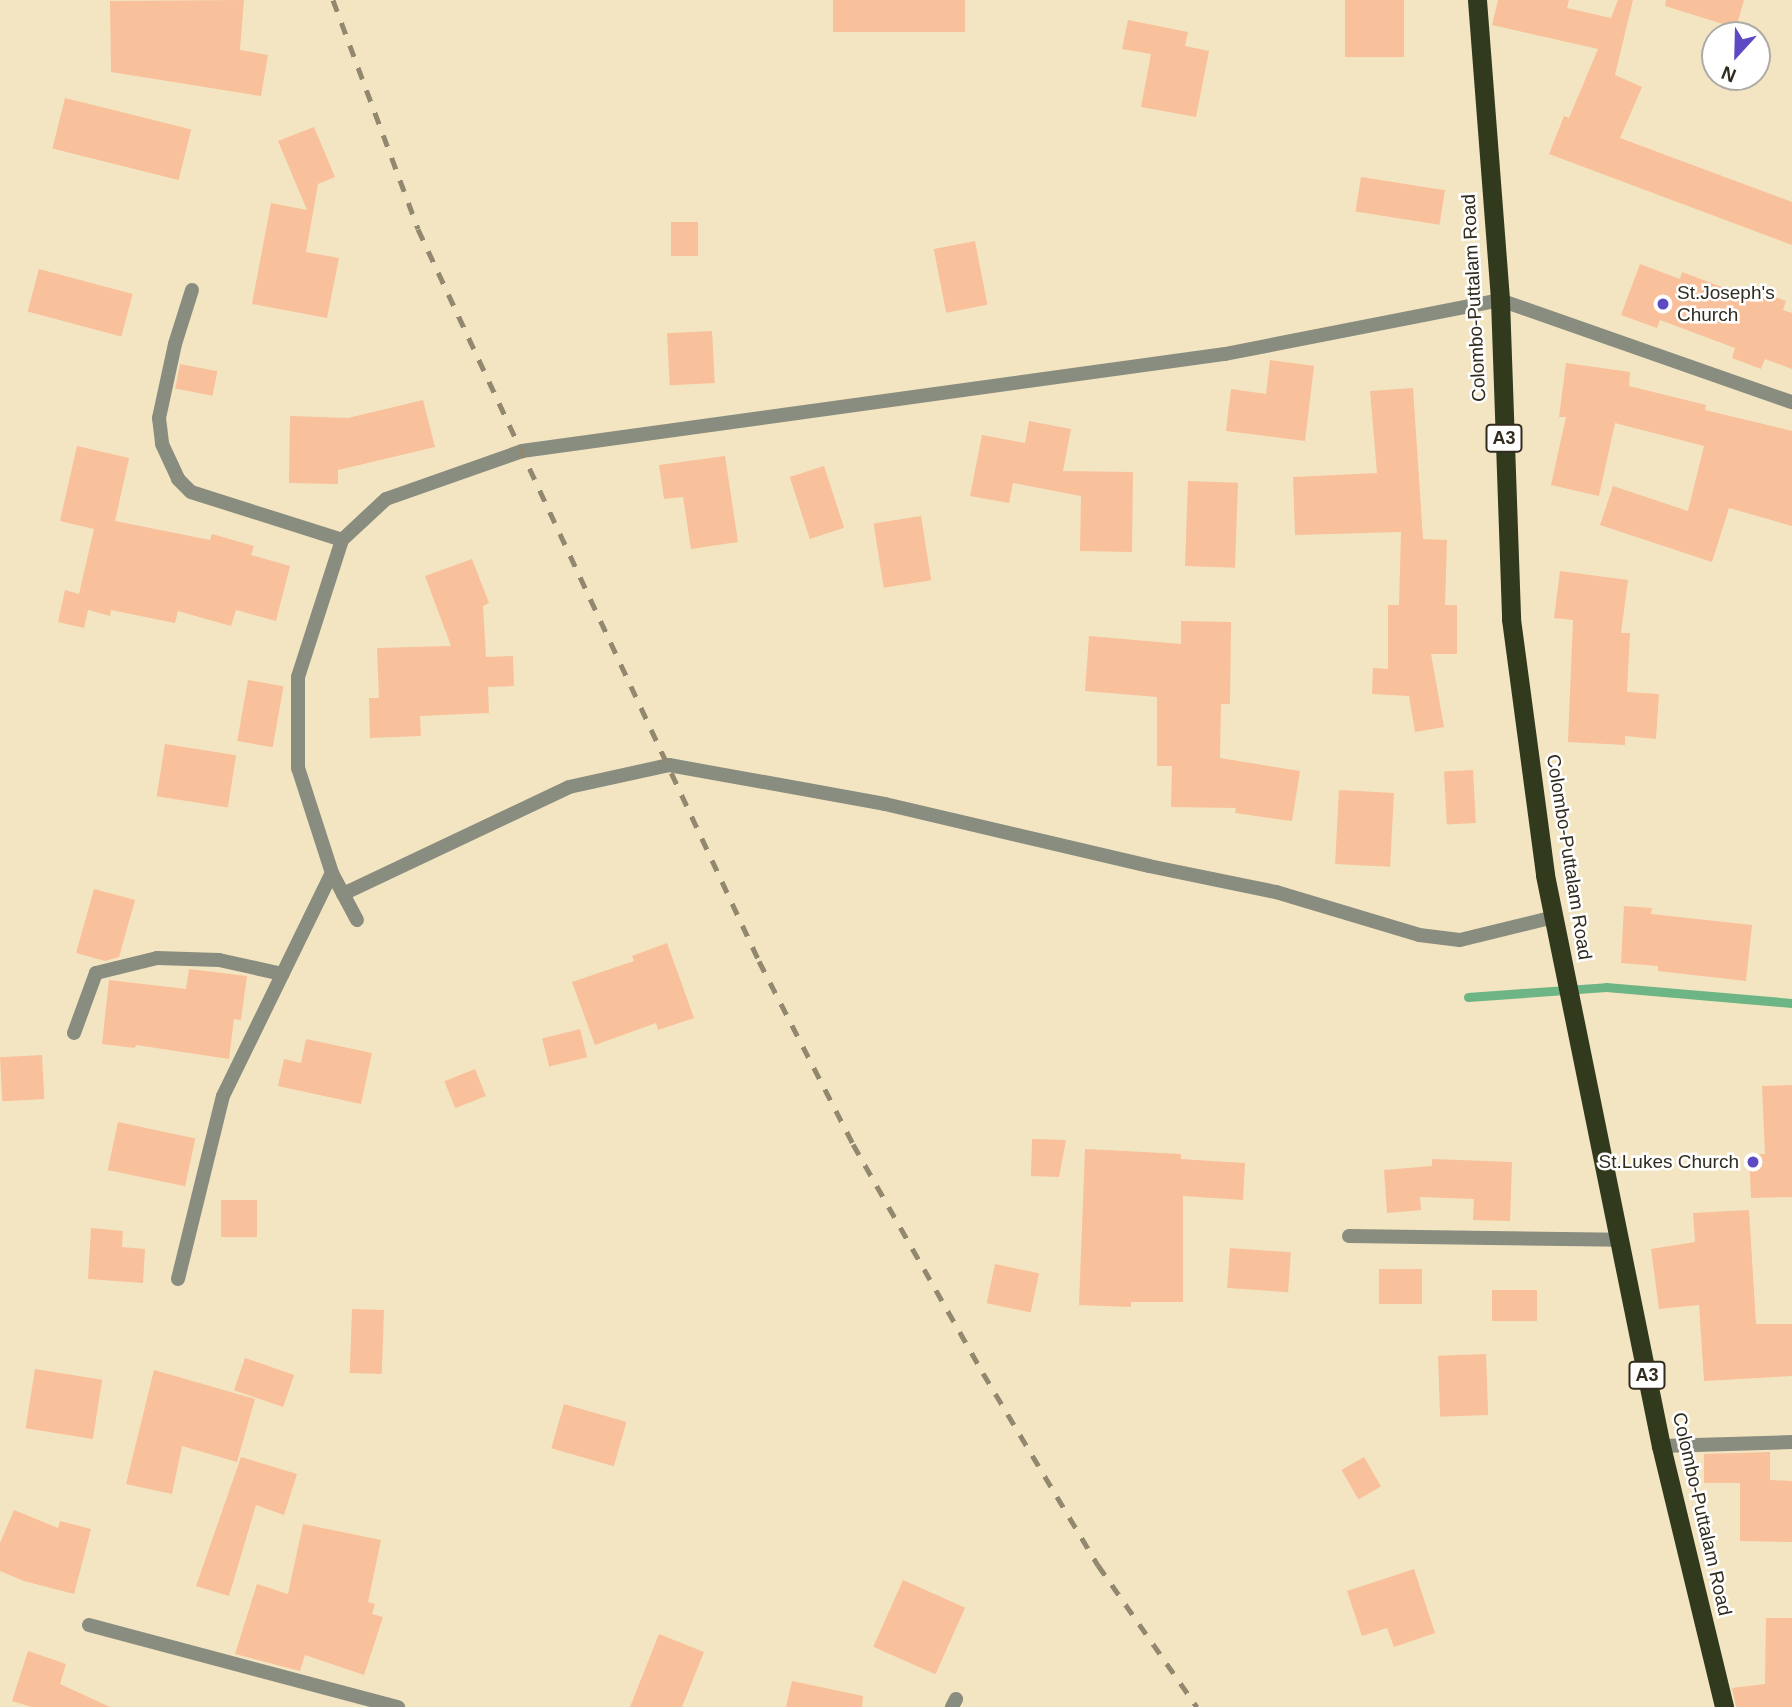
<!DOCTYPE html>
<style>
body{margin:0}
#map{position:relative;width:1792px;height:1707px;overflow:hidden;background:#f4e5c2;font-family:Arial,sans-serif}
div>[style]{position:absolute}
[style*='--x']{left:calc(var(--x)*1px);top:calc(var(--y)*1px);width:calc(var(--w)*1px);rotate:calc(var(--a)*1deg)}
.stream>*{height:9px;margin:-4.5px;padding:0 4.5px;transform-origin:4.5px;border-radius:4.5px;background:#6db584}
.building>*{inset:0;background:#f8c09b;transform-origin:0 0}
.minor>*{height:14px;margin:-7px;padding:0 7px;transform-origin:7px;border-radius:7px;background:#898d7f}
.trunk>*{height:19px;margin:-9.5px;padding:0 9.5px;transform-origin:9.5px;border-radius:9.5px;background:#323a1e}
.rail>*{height:5px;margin-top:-2.5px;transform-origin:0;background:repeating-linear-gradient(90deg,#92886f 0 12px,transparent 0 24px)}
.dots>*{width:19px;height:19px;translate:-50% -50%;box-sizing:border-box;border:4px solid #fff;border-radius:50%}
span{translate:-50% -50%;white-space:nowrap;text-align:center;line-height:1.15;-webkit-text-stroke:5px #fff;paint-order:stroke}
.shield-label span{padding:2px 5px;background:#fff;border:2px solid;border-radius:5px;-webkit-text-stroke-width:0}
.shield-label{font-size:18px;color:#312c1e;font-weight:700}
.poi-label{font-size:19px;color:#312c1e}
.left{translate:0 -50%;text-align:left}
.right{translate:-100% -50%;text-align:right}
.street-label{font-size:19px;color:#312c1e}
.north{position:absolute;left:1701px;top:21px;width:70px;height:70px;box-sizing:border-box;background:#fff;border:2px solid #adaba5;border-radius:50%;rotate:202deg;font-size:19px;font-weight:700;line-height:28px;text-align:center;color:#312c1e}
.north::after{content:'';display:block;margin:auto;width:24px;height:32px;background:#5b4ac3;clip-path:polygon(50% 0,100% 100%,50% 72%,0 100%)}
</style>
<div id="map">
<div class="stream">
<div style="--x:1468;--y:997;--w:138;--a:-4.1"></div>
<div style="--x:1606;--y:987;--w:187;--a:4.9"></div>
</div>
<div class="building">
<div style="clip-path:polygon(244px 0,240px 50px,268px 55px,261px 96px,111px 72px,110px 1px)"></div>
<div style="left:833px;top:0;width:132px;height:32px"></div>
<div style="left:1345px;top:0;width:59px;height:57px"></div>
<div style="clip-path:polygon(1498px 0,1569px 0,1567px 8px,1611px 18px,1618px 0,1633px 0,1615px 75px,1642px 87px,1620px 138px,1792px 202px,1792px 245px,1549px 154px,1564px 116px,1569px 118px,1598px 49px,1492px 25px)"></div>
<div style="clip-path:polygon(1666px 0,1744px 0,1736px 28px,1665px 6px)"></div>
<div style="clip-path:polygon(1128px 20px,1188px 32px,1185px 46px,1209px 51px,1196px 117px,1141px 107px,1151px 54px,1122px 49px)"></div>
<div style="left:65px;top:98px;width:130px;height:52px;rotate:14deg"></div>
<div style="clip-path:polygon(314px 127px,335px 177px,318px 184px,306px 252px,339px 258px,327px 318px,252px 304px,271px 203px,307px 210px,278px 141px)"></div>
<div style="left:1361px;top:177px;width:85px;height:35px;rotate:9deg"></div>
<div style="left:671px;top:222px;width:27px;height:34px"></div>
<div style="left:975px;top:241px;width:65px;height:42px;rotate:79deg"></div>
<div style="clip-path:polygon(1640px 264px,1680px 279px,1682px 272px,1754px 299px,1757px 290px,1786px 301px,1783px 310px,1792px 313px,1792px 369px,1765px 359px,1761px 369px,1732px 358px,1735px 348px,1660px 320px,1657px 328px,1621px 315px)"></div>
<div style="left:39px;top:269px;width:97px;height:44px;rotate:15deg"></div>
<div style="left:712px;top:331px;width:52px;height:45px;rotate:87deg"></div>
<div style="clip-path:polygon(1270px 360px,1314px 366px,1305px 441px,1226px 431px,1231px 389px,1266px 394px)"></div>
<div style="clip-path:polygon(1566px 363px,1630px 372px,1629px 386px,1706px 405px,1705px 410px,1792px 431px,1792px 526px,1729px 508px,1712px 562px,1600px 525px,1613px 486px,1688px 511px,1704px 446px,1615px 423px,1599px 496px,1551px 485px,1566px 417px,1559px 417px)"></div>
<div style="left:180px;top:364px;width:38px;height:25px;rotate:11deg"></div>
<div style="clip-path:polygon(1413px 388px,1423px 539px,1447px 540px,1445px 605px,1457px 605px,1457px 654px,1431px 654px,1444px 727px,1415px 732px,1409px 696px,1372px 694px,1373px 668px,1388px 669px,1388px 605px,1399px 605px,1401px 532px,1295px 535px,1293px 477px,1377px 473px,1370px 391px)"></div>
<div style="clip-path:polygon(423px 400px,435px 447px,338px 470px,338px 484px,289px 483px,290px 416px,348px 418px)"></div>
<div style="clip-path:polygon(1029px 421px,1071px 429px,1063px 471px,1133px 472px,1132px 552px,1080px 551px,1081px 496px,1013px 483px,1009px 503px,970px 496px,982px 435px,1025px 443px)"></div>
<div style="clip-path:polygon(77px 446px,129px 458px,115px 521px,210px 540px,212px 534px,254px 546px,251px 555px,290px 566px,276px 621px,236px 610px,231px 626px,178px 611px,175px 623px,111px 610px,110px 616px,88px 610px,84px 628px,58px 622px,65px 590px,79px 594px,94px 529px,60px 521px)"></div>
<div style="clip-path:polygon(725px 456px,738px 542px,691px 549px,683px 497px,664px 499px,659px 465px)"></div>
<div style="left:824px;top:466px;width:65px;height:36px;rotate:72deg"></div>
<div style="left:1188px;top:481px;width:50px;height:85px;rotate:2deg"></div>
<div style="left:921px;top:516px;width:65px;height:48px;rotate:81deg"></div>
<div style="clip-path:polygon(472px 559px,489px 603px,483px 606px,486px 657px,513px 656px,514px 686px,488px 687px,489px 713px,420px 716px,421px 736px,370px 738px,369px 698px,379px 698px,377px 648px,451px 646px,425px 576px)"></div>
<div style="clip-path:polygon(1560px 571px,1628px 580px,1621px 633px,1630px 633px,1627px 692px,1659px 694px,1656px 739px,1625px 736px,1625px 745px,1568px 742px,1573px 620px,1554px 618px)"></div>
<div style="clip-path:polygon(1181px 621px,1231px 622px,1230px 704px,1221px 704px,1220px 758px,1300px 771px,1292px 821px,1235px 813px,1236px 808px,1171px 807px,1172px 766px,1157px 766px,1157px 697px,1085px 691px,1089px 636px,1181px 644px)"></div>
<div style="left:248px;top:680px;width:36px;height:62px;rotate:10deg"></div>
<div style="left:165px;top:744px;width:72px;height:53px;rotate:9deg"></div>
<div style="left:1473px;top:770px;width:53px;height:29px;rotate:87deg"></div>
<div style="left:1339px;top:790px;width:55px;height:74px;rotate:3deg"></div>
<div style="clip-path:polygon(94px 889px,135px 900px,119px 957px,105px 961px,76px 953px)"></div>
<div style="clip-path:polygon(1624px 906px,1652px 908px,1651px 914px,1752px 925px,1746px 981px,1658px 971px,1658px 966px,1621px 963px)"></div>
<div style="clip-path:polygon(667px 943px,694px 1018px,658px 1030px,656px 1023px,595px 1045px,572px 982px,634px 961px,632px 956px)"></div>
<div style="clip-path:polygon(189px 969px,247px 976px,241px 1020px,234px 1019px,229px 1059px,136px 1045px,135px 1048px,102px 1044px,109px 980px,186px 989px)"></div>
<div style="left:580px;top:1029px;width:29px;height:39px;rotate:76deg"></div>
<div style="clip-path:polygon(306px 1039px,372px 1053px,361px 1104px,278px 1086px,284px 1059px,301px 1063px)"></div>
<div style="left:42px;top:1055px;width:44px;height:42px;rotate:87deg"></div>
<div style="left:475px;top:1069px;width:29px;height:33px;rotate:68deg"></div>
<div style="clip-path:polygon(1792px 1085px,1792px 1197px,1751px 1198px,1749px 1154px,1765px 1154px,1762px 1086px)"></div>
<div style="left:118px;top:1122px;width:79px;height:49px;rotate:12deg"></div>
<div style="clip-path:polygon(1032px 1139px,1066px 1140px,1059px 1177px,1031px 1176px)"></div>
<div style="clip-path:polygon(1085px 1149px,1181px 1154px,1181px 1159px,1245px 1163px,1243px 1200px,1183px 1196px,1183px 1302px,1131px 1302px,1131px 1307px,1079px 1305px)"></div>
<div style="clip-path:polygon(1432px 1159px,1512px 1162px,1510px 1221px,1473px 1220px,1474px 1199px,1420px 1197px,1421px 1210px,1387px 1213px,1384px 1170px,1432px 1166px)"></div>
<div style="left:221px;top:1200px;width:36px;height:37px"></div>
<div style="clip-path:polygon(1749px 1210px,1756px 1324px,1792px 1324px,1792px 1376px,1704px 1381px,1699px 1305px,1659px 1309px,1651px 1249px,1695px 1242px,1693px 1213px)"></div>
<div style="clip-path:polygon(91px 1228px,123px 1231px,122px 1247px,145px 1249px,143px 1283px,88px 1279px)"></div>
<div style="left:1230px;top:1248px;width:61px;height:40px;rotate:4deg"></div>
<div style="left:995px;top:1264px;width:45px;height:40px;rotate:12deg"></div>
<div style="left:1379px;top:1269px;width:43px;height:35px"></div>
<div style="left:1492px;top:1290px;width:45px;height:31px"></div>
<div style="left:352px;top:1309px;width:32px;height:64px;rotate:2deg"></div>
<div style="left:1486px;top:1354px;width:61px;height:48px;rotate:88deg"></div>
<div style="left:245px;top:1358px;width:52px;height:34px;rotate:19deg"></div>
<div style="left:35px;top:1369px;width:68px;height:60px;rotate:9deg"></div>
<div style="clip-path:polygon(154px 1370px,255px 1399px,237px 1462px,182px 1446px,172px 1494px,126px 1484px)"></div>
<div style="left:564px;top:1404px;width:65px;height:46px;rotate:16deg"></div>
<div style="clip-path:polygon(1770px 1452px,1770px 1480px,1792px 1481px,1792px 1542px,1740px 1541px,1740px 1483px,1704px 1483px,1704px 1454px)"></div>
<div style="clip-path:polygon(241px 1457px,297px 1474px,284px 1515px,256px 1505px,229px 1596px,196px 1586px)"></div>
<div style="left:1364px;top:1457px;width:34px;height:26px;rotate:60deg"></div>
<div style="clip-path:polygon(14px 1510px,58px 1528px,60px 1521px,91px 1529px,74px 1594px,24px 1581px,0 1571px,0 1543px)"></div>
<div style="clip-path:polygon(303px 1524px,381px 1540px,368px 1602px,375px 1604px,372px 1614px,383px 1617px,364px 1675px,305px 1655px,300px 1671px,235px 1654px,257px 1584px,288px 1594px)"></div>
<div style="clip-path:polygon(1414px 1569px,1435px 1633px,1394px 1647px,1387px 1628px,1362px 1636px,1347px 1591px)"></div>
<div style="left:903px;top:1580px;width:68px;height:73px;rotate:24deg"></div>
<div style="clip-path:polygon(1766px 1618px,1792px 1618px,1792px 1707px,1736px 1707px,1732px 1688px,1765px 1684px)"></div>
<div style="clip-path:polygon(659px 1634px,704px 1652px,682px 1707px,630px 1707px)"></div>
<div style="clip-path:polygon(28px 1651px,66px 1664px,60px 1684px,110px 1707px,32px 1707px,12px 1701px)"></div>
<div style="clip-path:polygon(792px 1681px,863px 1696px,862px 1707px,786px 1707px)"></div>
</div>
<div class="minor">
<div style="--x:192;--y:290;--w:57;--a:107.5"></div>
<div style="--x:175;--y:344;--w:76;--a:102.2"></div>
<div style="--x:159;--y:418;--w:26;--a:83"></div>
<div style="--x:162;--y:444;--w:38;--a:65"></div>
<div style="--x:178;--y:479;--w:18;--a:45"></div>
<div style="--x:191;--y:492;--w:158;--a:17.6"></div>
<div style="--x:343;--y:894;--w:250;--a:-25.3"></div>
<div style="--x:569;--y:787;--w:102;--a:-12.4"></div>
<div style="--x:669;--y:765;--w:219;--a:10.2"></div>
<div style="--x:885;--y:804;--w:271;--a:13.2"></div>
<div style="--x:1149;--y:866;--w:130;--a:11.6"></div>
<div style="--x:1276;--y:892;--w:149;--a:16.7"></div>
<div style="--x:1419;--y:935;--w:41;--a:7"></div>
<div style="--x:1460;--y:940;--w:97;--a:-13.7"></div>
<div style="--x:357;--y:920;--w:53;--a:-118"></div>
<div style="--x:332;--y:873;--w:110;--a:-107.9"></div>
<div style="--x:298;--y:768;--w:91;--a:-90"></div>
<div style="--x:298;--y:677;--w:144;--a:-72.2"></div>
<div style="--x:342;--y:540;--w:60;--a:-43"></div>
<div style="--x:386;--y:499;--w:144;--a:-19.4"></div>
<div style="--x:522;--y:451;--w:710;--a:-7.86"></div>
<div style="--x:1225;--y:354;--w:280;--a:-11.1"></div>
<div style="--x:1500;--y:300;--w:309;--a:19.3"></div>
<div style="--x:74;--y:1033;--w:64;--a:-69.9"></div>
<div style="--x:96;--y:973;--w:63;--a:-13.8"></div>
<div style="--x:157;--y:958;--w:62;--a:1.8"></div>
<div style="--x:219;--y:960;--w:65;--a:12.5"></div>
<div style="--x:1349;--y:1236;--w:270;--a:0.8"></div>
<div style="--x:178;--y:1279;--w:188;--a:-76.2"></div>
<div style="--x:223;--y:1096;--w:248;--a:-64"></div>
<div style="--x:1661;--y:1446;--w:131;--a:-1.7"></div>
<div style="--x:89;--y:1625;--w:320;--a:14.9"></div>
<div style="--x:952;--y:1707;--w:9;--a:-63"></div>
</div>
<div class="trunk">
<div style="--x:1477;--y:0;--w:301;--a:85.6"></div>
<div style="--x:1500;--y:300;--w:319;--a:88"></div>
<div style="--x:1511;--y:619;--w:258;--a:82.4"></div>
<div style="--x:1545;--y:875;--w:583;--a:78.52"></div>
<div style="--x:1661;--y:1446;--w:268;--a:76.4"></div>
</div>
<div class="rail">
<div style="--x:333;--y:0;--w:244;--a:69.6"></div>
<div style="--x:418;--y:229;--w:808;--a:65.02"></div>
<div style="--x:759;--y:961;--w:206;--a:62.8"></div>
<div style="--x:853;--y:1144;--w:263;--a:60.4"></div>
<div style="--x:983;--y:1373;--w:224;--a:59.1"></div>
<div style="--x:1098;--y:1565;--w:173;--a:55.1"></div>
</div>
<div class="dots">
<div style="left:1663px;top:304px;background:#5b4ac3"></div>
<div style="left:1753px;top:1162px;background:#5b4ac3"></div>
</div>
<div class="shield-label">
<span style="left:1504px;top:438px">A3</span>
<span style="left:1647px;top:1375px">A3</span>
</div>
<div class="poi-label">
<span class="left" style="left:1677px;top:304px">St.Joseph's<br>Church</span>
<span class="right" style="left:1739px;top:1162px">St.Lukes Church</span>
</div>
<div class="street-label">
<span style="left:1474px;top:298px;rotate:-93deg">Colombo-Puttalam Road</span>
<span style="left:1569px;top:857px;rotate:81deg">Colombo-Puttalam Road</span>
<span style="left:1702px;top:1514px;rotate:77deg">Colombo-Puttalam Road</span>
</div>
<div class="north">N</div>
</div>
